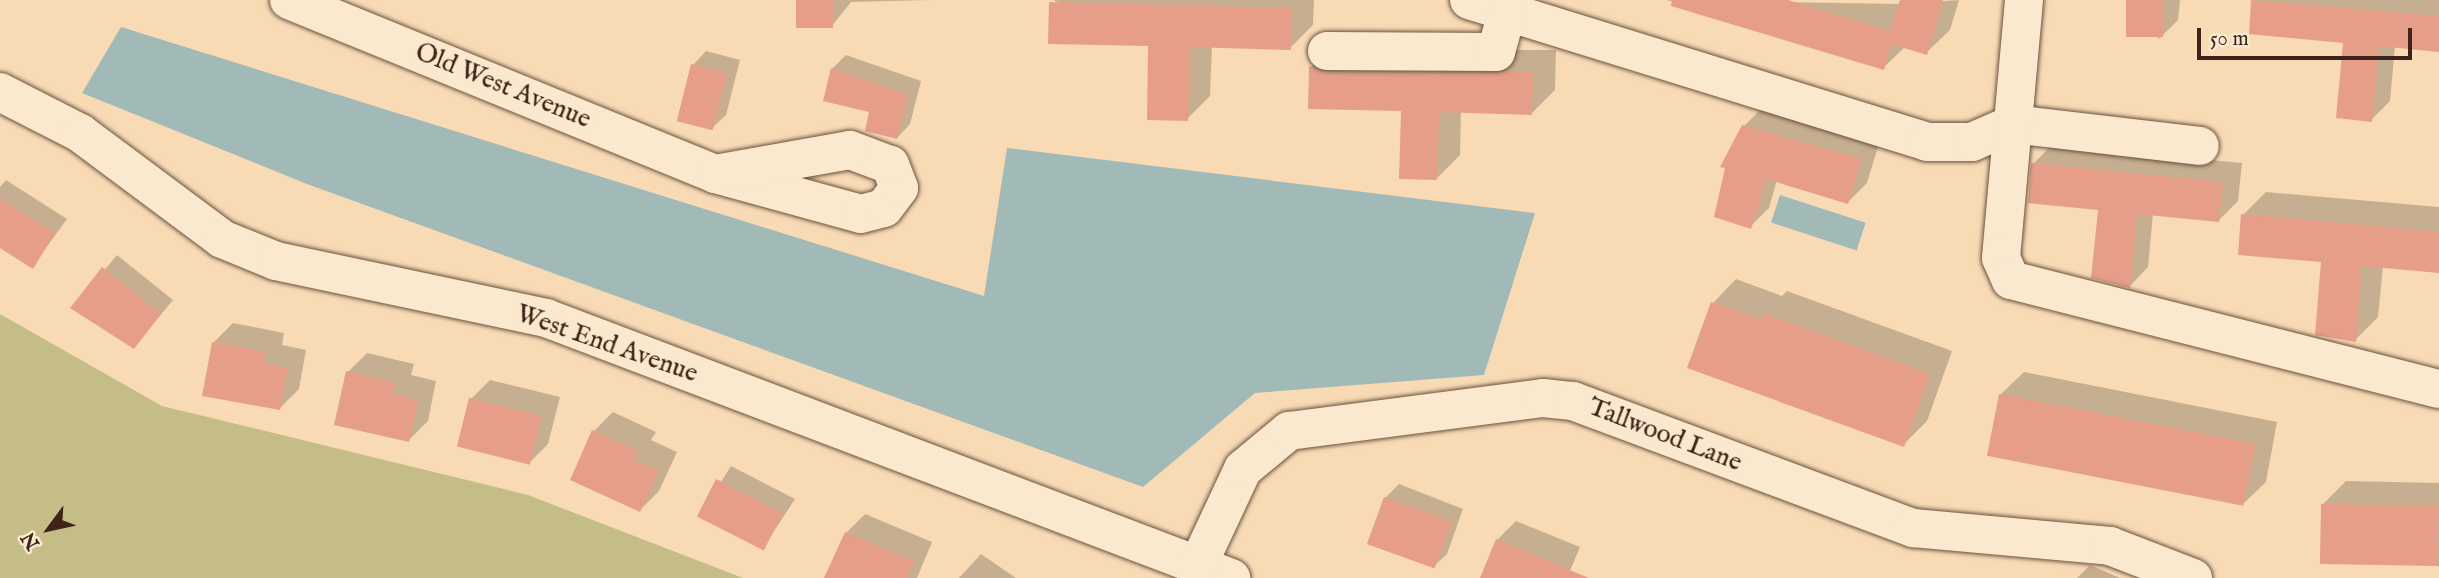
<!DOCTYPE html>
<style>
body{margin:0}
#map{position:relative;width:2439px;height:578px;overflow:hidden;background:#f8dbb5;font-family:"IM FELL English",serif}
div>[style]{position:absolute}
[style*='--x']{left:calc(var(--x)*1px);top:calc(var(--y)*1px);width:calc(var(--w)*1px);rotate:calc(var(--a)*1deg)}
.green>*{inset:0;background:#c5bd88}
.water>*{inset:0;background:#a1b9b7;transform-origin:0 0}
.shadow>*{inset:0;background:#0003}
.building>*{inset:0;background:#e69e88;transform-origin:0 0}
.roads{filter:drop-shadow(0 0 2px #6c513f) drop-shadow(0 0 2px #6c513f)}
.minor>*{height:38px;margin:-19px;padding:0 19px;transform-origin:19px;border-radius:19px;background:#fae8cf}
span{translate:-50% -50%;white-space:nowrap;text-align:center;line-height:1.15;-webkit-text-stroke:6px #fae8cf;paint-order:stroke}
.street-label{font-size:26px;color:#3e2318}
.north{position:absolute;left:14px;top:494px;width:70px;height:70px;-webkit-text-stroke:5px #fae8cf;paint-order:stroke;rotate:237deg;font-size:19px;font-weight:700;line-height:28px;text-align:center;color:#3e2318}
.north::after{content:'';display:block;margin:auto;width:24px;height:32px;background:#3e2318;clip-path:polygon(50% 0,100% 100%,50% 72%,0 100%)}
.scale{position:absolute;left:2197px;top:28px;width:215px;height:32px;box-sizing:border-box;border:4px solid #3e2318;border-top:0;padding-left:9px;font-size:21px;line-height:24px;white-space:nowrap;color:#3e2318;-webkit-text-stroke:5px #fae8cf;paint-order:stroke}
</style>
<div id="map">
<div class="green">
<div style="clip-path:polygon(0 314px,162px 406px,528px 495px,743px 578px,0 578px)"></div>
</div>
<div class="water">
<div style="clip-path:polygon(121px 27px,984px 296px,1007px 148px,1535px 213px,1484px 375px,1255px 393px,1143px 487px,307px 184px,82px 93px)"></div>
<div style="left:1780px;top:195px;width:90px;height:29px;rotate:18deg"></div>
</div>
<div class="shadow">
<div style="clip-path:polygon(779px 0,930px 0,851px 2px,831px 27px,798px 0)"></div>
<div style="clip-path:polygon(1053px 0,1314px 0,1313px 25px,1290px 48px,1212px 46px,1210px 96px,1187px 119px,1150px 44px)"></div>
<div style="clip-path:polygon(1667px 0,1900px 4px,1959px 0,1950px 30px,1926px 53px,1905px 47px,1883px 68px)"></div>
<div style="clip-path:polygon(2128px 0,2180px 0,2178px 20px,2159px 39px)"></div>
<div style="clip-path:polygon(2253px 0,2439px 0,2439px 50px,2395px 46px,2390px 101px,2371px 120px,2345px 41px,2251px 33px)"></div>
<div style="clip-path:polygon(1334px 44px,1351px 50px,1556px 50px,1555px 90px,1532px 113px,1461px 111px,1460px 155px,1437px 178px,1402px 109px,1311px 67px)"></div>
<div style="clip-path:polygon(706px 51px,740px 60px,726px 115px,712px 128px,693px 65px)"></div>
<div style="clip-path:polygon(846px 55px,921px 81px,910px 124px,897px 138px,832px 69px)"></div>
<div style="clip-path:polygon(1763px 107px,1880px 140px,1867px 183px,1848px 202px,1777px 180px,1769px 208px,1750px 227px,1744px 126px)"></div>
<div style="clip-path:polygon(2052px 145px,2242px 163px,2238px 201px,2219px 220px,2153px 213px,2148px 267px,2130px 286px,2099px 208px,2033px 164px)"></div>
<div style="clip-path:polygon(6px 180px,67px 219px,32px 267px,0 246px,0 187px)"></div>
<div style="clip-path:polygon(2266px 192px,2439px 207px,2439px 271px,2383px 266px,2378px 317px,2355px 340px,2323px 261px,2243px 215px)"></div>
<div style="clip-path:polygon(117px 255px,173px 300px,134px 347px,73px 308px)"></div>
<div style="clip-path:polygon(1736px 279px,1782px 296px,1787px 291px,1952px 351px,1927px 421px,1903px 445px,1689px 367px,1713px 303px)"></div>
<div style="clip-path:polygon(233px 323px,284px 333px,282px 345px,306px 350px,299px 389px,280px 408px,214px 342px)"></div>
<div style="clip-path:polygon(367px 353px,414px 364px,411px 375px,436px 381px,428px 421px,409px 440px,348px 372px)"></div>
<div style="clip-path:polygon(2024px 372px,2277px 422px,2266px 482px,2242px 505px,2000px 395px)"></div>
<div style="clip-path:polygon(490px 380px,560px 397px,548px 444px,529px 463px,471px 399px)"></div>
<div style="clip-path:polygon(613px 412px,656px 432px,651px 440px,677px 452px,659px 491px,640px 510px,594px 431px)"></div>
<div style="clip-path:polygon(731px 466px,795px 499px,763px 548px,699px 516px)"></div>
<div style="clip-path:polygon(2346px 481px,2439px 483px,2439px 567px,2323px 504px)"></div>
<div style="clip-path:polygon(1399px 484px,1463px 509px,1447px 554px,1433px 567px,1385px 498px)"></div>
<div style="clip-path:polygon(865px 514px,932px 542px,917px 578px,826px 578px,846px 533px)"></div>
<div style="clip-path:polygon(1516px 521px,1580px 547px,1567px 578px,1482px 578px,1497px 540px)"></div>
<div style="clip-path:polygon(981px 554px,1016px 578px,959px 578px)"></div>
<div style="clip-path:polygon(2090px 565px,2120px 578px,2077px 578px)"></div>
</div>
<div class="building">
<div style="left:796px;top:0;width:37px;height:28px"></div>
<div style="clip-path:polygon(1672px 0,1788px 0,1890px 31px,1900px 0,1943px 0,1927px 55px,1891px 44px,1884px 70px,1671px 6px)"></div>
<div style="left:2126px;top:0;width:37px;height:37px"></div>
<div style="clip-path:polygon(2251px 0,2439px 16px,2439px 52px,2379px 46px,2372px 122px,2336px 118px,2343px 43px,2249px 34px)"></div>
<div style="clip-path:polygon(1049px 2px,1292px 8px,1291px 50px,1190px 47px,1188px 121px,1147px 120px,1148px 46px,1048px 44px)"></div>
<div style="left:691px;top:64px;width:37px;height:59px;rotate:14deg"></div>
<div style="clip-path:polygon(1309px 66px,1327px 73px,1533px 72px,1532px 115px,1439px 112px,1437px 180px,1399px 179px,1401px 111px,1308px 109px)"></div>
<div style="clip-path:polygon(831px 68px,908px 95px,897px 139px,865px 131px,869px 112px,823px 101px)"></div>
<div style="clip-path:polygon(1742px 125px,1862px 159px,1848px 204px,1766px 179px,1751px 229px,1714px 217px,1725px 168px,1720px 167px)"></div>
<div style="clip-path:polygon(2031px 163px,2223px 182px,2219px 222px,2137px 214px,2130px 288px,2091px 278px,2098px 210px,2028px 203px)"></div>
<div style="clip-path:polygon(0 198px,55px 233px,33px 269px,0 248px)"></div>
<div style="clip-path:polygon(2241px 214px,2439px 232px,2439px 273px,2362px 266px,2356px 342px,2315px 335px,2321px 262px,2238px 255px)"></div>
<div style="clip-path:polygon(102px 267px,161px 314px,134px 349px,70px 308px)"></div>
<div style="clip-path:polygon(1711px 302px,1761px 319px,1763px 313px,1930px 374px,1904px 447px,1687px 368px)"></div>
<div style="clip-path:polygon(212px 342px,266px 352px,264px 364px,288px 368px,280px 410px,202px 396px)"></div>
<div style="clip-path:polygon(346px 371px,396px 383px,393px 394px,418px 400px,409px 442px,334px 425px)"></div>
<div style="left:1999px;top:394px;width:261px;height:63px;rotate:11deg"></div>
<div style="left:469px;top:398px;width:75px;height:50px;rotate:14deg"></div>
<div style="clip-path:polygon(592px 430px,638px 451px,634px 460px,659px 471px,640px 512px,570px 480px)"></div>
<div style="left:716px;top:479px;width:75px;height:42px;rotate:27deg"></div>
<div style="left:1384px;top:497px;width:72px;height:50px;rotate:20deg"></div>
<div style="left:2321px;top:504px;width:118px;height:60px;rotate:1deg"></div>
<div style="clip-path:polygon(845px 532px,914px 561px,907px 578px,824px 578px)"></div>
<div style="clip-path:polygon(1496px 539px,1589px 578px,1480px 578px)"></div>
</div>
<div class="roads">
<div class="minor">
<div style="--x:289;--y:0;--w:460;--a:22.2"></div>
<div style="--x:715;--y:174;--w:151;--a:15.3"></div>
<div style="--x:861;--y:214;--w:24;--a:-15"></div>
<div style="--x:884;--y:208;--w:25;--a:-53"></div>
<div style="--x:899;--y:188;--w:25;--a:-111"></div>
<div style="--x:890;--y:165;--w:43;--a:-159.4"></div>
<div style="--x:850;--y:150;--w:137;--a:169.9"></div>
<div style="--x:1469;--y:0;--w:480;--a:17.2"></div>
<div style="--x:1927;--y:142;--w:45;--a:0"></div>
<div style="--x:1972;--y:142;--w:45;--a:-23.7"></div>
<div style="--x:2013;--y:124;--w:188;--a:6.7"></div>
<div style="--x:2024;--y:0;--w:259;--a:95.1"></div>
<div style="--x:2001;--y:258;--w:24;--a:66"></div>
<div style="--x:2011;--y:280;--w:442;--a:14.3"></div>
<div style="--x:1327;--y:51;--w:169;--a:0.3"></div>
<div style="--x:1496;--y:52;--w:41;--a:-74.6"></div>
<div style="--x:0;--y:92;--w:90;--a:27.1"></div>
<div style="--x:80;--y:133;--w:177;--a:36.7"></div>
<div style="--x:222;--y:239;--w:58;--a:22.2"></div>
<div style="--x:276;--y:261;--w:276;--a:11.9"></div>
<div style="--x:546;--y:318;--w:733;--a:20.78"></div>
<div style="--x:1198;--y:565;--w:106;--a:-64.9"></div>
<div style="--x:1243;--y:469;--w:60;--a:-39.6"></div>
<div style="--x:1289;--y:431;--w:256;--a:-7.4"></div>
<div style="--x:1543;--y:398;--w:30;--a:6"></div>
<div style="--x:1573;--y:401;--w:363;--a:20.5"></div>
<div style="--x:1913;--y:528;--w:198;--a:5.2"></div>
<div style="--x:2110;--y:546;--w:89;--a:21.1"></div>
</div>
</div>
<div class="street-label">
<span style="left:503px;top:86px;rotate:22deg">Old West Avenue</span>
<span style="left:607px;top:344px;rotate:19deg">West End Avenue</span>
<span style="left:1665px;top:435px;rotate:21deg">Tallwood Lane</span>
</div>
<div class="north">N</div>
<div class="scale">50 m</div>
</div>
